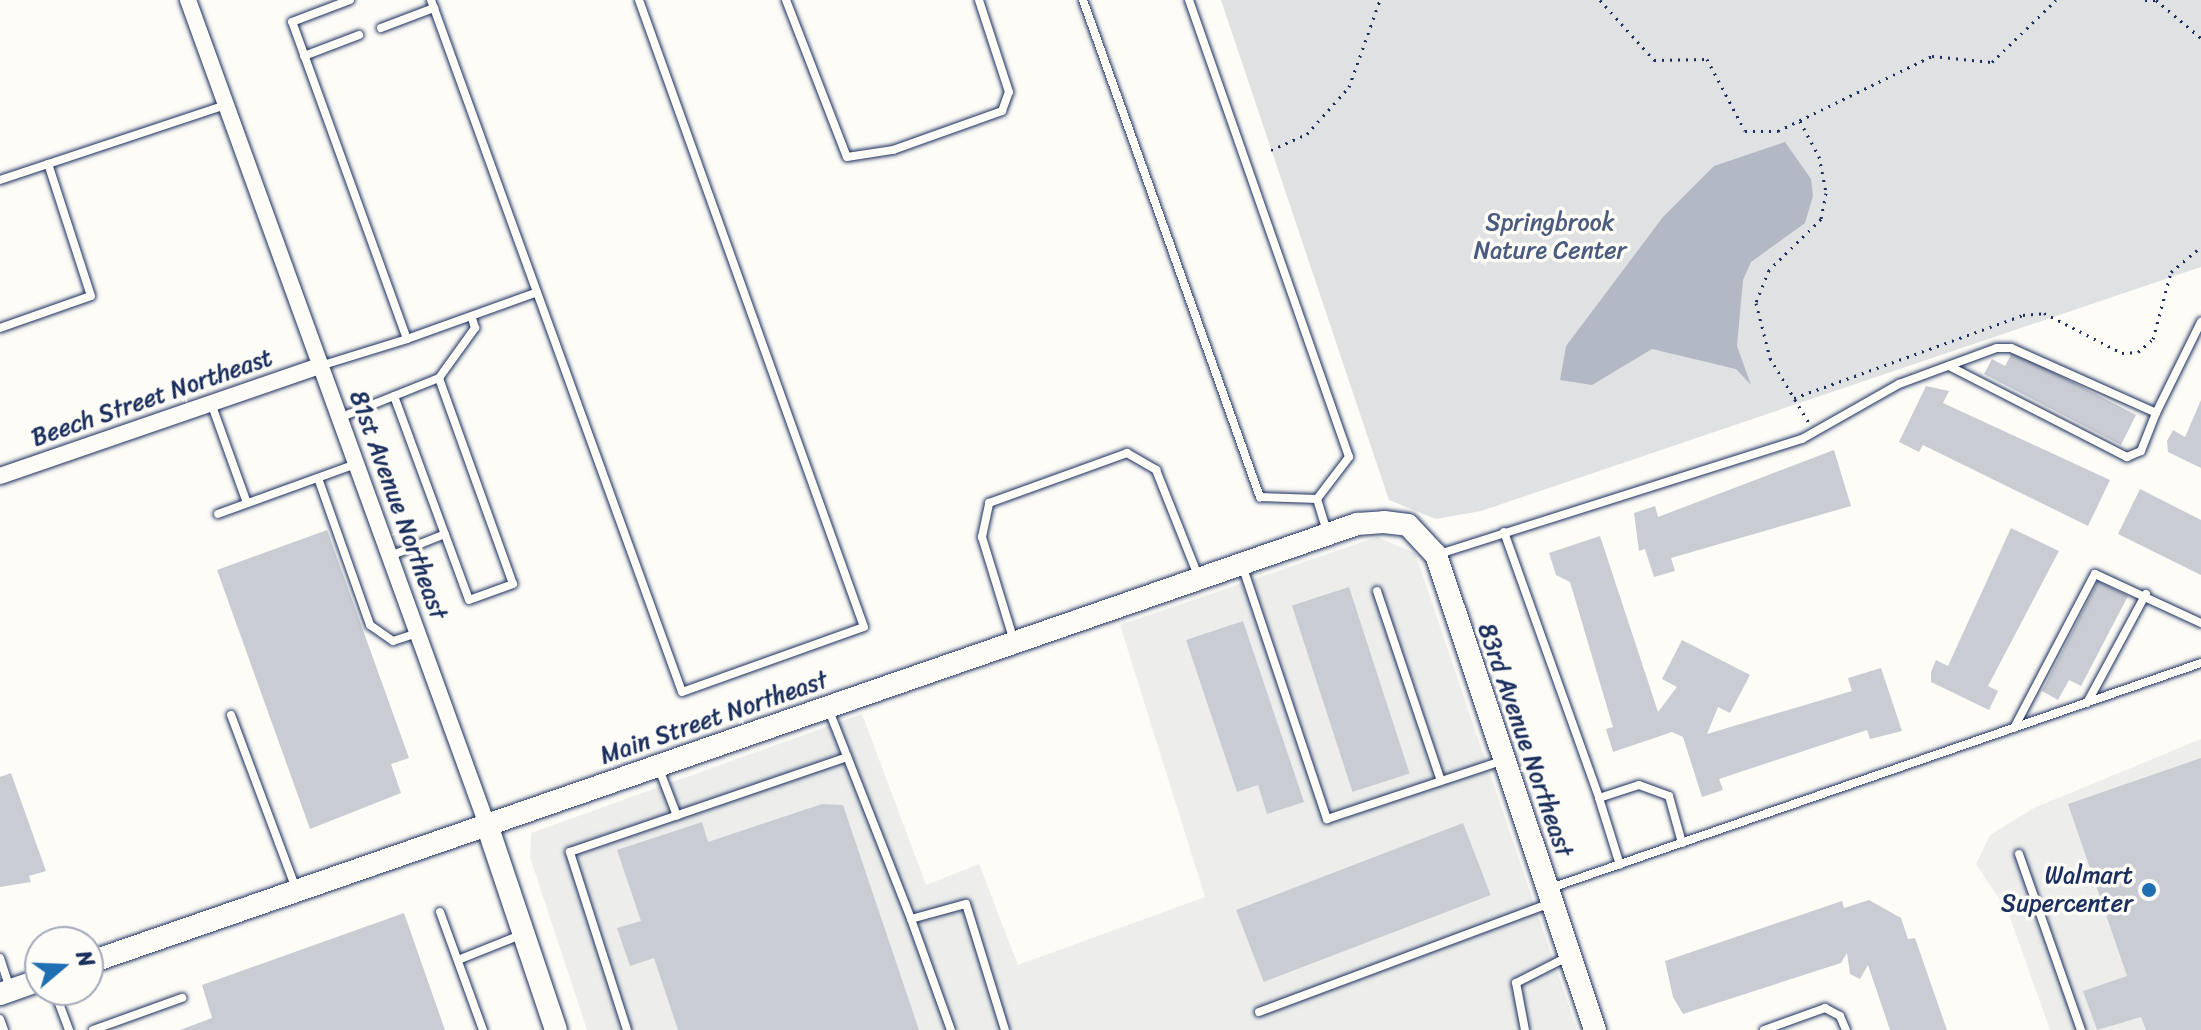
<!DOCTYPE html>
<style>
body{margin:0}
#map{position:relative;width:2201px;height:1030px;overflow:hidden;background:#fdfcf7;font-family:Sriracha,sans-serif}
div>[style]{position:absolute}
[style*='--x']{left:calc(var(--x)*1px);top:calc(var(--y)*1px);width:calc(var(--w)*1px);rotate:calc(var(--a)*1deg)}
.built>*{inset:0;background:#edeeec}
.green>*{inset:0;background:#e0e1e3}
.water>*{inset:0;background:#b3b8c5}
.building>*{inset:0;background:#c9ccd3;transform-origin:0 0}
.path>*{height:3px;margin-top:-1.5px;transform-origin:0;background:repeating-linear-gradient(90deg,#1b2f5e 0 2px,transparent 0 8px)}
.roads{filter:drop-shadow(0 0 2px #1b2f5e) drop-shadow(0 0 2px #1b2f5e)}
.lane>*{height:8px;margin:-4px;padding:0 4px;transform-origin:4px;border-radius:4px;background:#fdfcf7}
.street>*{height:16px;margin:-8px;padding:0 8px;transform-origin:8px;border-radius:8px;background:#fdfcf7}
.secondary>*{height:22px;margin:-11px;padding:0 11px;transform-origin:11px;border-radius:11px;background:#fdfcf7}
.dots>*{width:22px;height:22px;translate:-50% -50%;box-sizing:border-box;border:4px solid #fdfcf7;border-radius:50%}
span{translate:-50% -50%;white-space:nowrap;text-align:center;line-height:1.15;-webkit-text-stroke:7px #fdfcf7;paint-order:stroke}
.park-label{font-size:24px;color:#4c5c7f}
.street-label{font-size:24px;color:#1b2f5e}
.poi-label{font-size:24px;color:#1b2f5e}
.right{translate:-100% -50%;text-align:right}
.north{position:absolute;left:24px;top:926px;width:80px;height:80px;box-sizing:border-box;background:#fdfcf7;border:2px solid #a3aaba;border-radius:50%;rotate:71deg;font-size:22px;font-weight:700;line-height:32px;text-align:center;color:#1b2f5e}
.north::after{content:'';display:block;margin:auto;width:28px;height:36px;background:#1f6fb2;clip-path:polygon(50% 0,100% 100%,50% 72%,0 100%)}
</style>
<div id="map">
<div class="built">
<div style="clip-path:polygon(1377px 537px,1415px 553px,1577px 1030px,587px 1030px,530px 857px,531px 833px,862px 714px,926px 885px,979px 864px,1018px 965px,1205px 897px,1120px 625px)"></div>
<div style="clip-path:polygon(2201px 739px,2201px 1030px,2050px 1030px,2008px 912px,1976px 864px,1990px 835px,2034px 808px)"></div>
</div>
<div class="green">
<div style="clip-path:polygon(1221px 0,2201px 0,2201px 267px,1481px 511px,1436px 519px,1389px 500px)"></div>
</div>
<div class="water">
<div style="clip-path:polygon(1785px 142px,1811px 179px,1813px 196px,1805px 223px,1751px 262px,1743px 280px,1737px 346px,1751px 385px,1736px 369px,1652px 349px,1592px 385px,1560px 380px,1566px 346px,1663px 217px,1714px 166px)"></div>
</div>
<div class="building">
<div style="clip-path:polygon(2013px 351px,2136px 415px,2121px 445px,1984px 374px,1992px 359px,2005px 366px)"></div>
<div style="clip-path:polygon(1926px 386px,1949px 391px,1943px 403px,2110px 480px,2088px 526px,1923px 445px,1919px 452px,1899px 442px)"></div>
<div style="clip-path:polygon(2201px 400px,2201px 468px,2168px 452px,2167px 441px,2173px 430px,2185px 437px)"></div>
<div style="clip-path:polygon(1834px 450px,1851px 506px,1671px 558px,1675px 571px,1654px 577px,1645px 549px,1639px 551px,1634px 513px,1655px 506px,1658px 517px)"></div>
<div style="clip-path:polygon(2140px 489px,2201px 520px,2201px 575px,2118px 534px)"></div>
<div style="clip-path:polygon(2011px 528px,2059px 551px,1988px 686px,1998px 691px,1989px 710px,1931px 682px,1931px 672px,1936px 660px,1948px 666px)"></div>
<div style="clip-path:polygon(327px 530px,409px 758px,391px 764px,401px 793px,310px 829px,217px 570px)"></div>
<div style="clip-path:polygon(1600px 536px,1658px 712px,1677px 687px,1662px 679px,1682px 640px,1750px 675px,1730px 713px,1718px 707px,1707px 734px,1852px 691px,1848px 678px,1881px 668px,1902px 731px,1870px 739px,1867px 730px,1719px 779px,1723px 790px,1702px 797px,1683px 737px,1672px 732px,1613px 752px,1606px 729px,1613px 727px,1570px 582px,1556px 575px,1549px 553px)"></div>
<div style="clip-path:polygon(2098px 581px,2128px 596px,2081px 686px,2069px 680px,2058px 700px,2042px 691px)"></div>
<div style="left:1349px;top:587px;width:196px;height:60px;rotate:72deg"></div>
<div style="clip-path:polygon(1243px 621px,1304px 802px,1267px 814px,1258px 785px,1237px 792px,1186px 640px)"></div>
<div style="clip-path:polygon(2201px 758px,2201px 1030px,2146px 1030px,2141px 1017px,2097px 1030px,2083px 991px,2127px 976px,2068px 804px)"></div>
<div style="clip-path:polygon(11px 773px,46px 871px,29px 876px,31px 882px,0 887px,0 777px)"></div>
<div style="clip-path:polygon(822px 804px,843px 805px,919px 1030px,678px 1030px,654px 958px,630px 966px,617px 928px,641px 921px,617px 850px,702px 822px,708px 842px)"></div>
<div style="left:1463px;top:823px;width:77px;height:243px;rotate:69deg"></div>
<div style="clip-path:polygon(1869px 900px,1901px 918px,1908px 939px,1915px 938px,1947px 1030px,1890px 1030px,1868px 965px,1860px 979px,1850px 974px,1847px 953px,1841px 963px,1683px 1014px,1673px 997px,1665px 961px,1842px 901px,1844px 908px)"></div>
<div style="clip-path:polygon(404px 913px,445px 1030px,180px 1030px,212px 1018px,202px 985px)"></div>
</div>
<div class="path">
<div style="--x:1600;--y:0;--w:81;--a:48"></div>
<div style="--x:1654;--y:60;--w:53;--a:-1.1"></div>
<div style="--x:1707;--y:59;--w:81;--a:62.2"></div>
<div style="--x:1745;--y:131;--w:33;--a:0"></div>
<div style="--x:1778;--y:131;--w:171;--a:-26"></div>
<div style="--x:1932;--y:56;--w:60;--a:5.7"></div>
<div style="--x:1992;--y:62;--w:89;--a:-44.1"></div>
<div style="--x:2145;--y:0;--w:11;--a:0"></div>
<div style="--x:2156;--y:0;--w:59;--a:40.2"></div>
<div style="--x:1800;--y:121;--w:40;--a:62"></div>
<div style="--x:1819;--y:156;--w:38;--a:79"></div>
<div style="--x:1826;--y:193;--w:26;--a:101"></div>
<div style="--x:1821;--y:219;--w:73;--a:135.6"></div>
<div style="--x:1769;--y:270;--w:35;--a:112"></div>
<div style="--x:1756;--y:303;--w:57;--a:75.7"></div>
<div style="--x:1770;--y:358;--w:76;--a:59"></div>
<div style="--x:1271;--y:150;--w:39;--a:-24"></div>
<div style="--x:1307;--y:134;--w:63;--a:-48.2"></div>
<div style="--x:1349;--y:87;--w:92;--a:-70.4"></div>
<div style="--x:1794;--y:398;--w:244;--a:-19.9"></div>
<div style="--x:2023;--y:315;--w:21;--a:-5"></div>
<div style="--x:2044;--y:313;--w:88;--a:27.1"></div>
<div style="--x:2122;--y:353;--w:16;--a:-4"></div>
<div style="--x:2138;--y:352;--w:20;--a:-41"></div>
<div style="--x:2153;--y:339;--w:69;--a:-75"></div>
<div style="--x:2171;--y:272;--w:39;--a:-40"></div>
</div>
<div class="roads">
<div class="lane">
<div style="--x:431;--y:0;--w:736;--a:70.06"></div>
<div style="--x:682;--y:692;--w:193;--a:-19.7"></div>
<div style="--x:864;--y:627;--w:666;--a:-109.74"></div>
<div style="--x:786;--y:0;--w:168;--a:68.8"></div>
<div style="--x:847;--y:157;--w:47;--a:-8.7"></div>
<div style="--x:893;--y:150;--w:116;--a:-19.7"></div>
<div style="--x:1002;--y:111;--w:20;--a:-70"></div>
<div style="--x:1009;--y:92;--w:97;--a:-108.1"></div>
<div style="--x:1083;--y:0;--w:528;--a:70.4"></div>
<div style="--x:1260;--y:497;--w:57;--a:2"></div>
<div style="--x:1189;--y:0;--w:484;--a:70.7"></div>
<div style="--x:1349;--y:457;--w:53;--a:127.3"></div>
<div style="--x:381;--y:28;--w:57;--a:-20.7"></div>
<div style="--x:304;--y:56;--w:59;--a:-20.9"></div>
<div style="--x:0;--y:180;--w:237;--a:-18.4"></div>
<div style="--x:0;--y:328;--w:96;--a:-19.4"></div>
<div style="--x:91;--y:296;--w:139;--a:-108"></div>
<div style="--x:407;--y:339;--w:136;--a:-19.8"></div>
<div style="--x:320;--y:366;--w:91;--a:-17.2"></div>
<div style="--x:407;--y:339;--w:337;--a:-109.9"></div>
<div style="--x:292;--y:22;--w:62;--a:-20.8"></div>
<div style="--x:1949;--y:366;--w:200;--a:27.1"></div>
<div style="--x:2127;--y:457;--w:15;--a:-23"></div>
<div style="--x:2141;--y:451;--w:41;--a:-68.5"></div>
<div style="--x:394;--y:396;--w:217;--a:69.8"></div>
<div style="--x:469;--y:600;--w:47;--a:-20"></div>
<div style="--x:513;--y:584;--w:219;--a:-109.8"></div>
<div style="--x:211;--y:403;--w:106;--a:70.2"></div>
<div style="--x:339;--y:418;--w:108;--a:-21.8"></div>
<div style="--x:439;--y:378;--w:62;--a:-54.2"></div>
<div style="--x:475;--y:328;--w:10;--a:-107"></div>
<div style="--x:318;--y:478;--w:156;--a:70.5"></div>
<div style="--x:370;--y:625;--w:28;--a:35"></div>
<div style="--x:393;--y:641;--w:25;--a:-18"></div>
<div style="--x:1317;--y:499;--w:37;--a:73"></div>
<div style="--x:218;--y:514;--w:147;--a:-19.9"></div>
<div style="--x:1504;--y:532;--w:282;--a:70.3"></div>
<div style="--x:1599;--y:798;--w:42;--a:-18"></div>
<div style="--x:1639;--y:785;--w:32;--a:20"></div>
<div style="--x:1669;--y:796;--w:49;--a:74.5"></div>
<div style="--x:1439;--y:554;--w:381;--a:-17.6"></div>
<div style="--x:1802;--y:439;--w:112;--a:-29.6"></div>
<div style="--x:1899;--y:384;--w:104;--a:-20.2"></div>
<div style="--x:1997;--y:348;--w:14;--a:0"></div>
<div style="--x:2011;--y:348;--w:159;--a:24.1"></div>
<div style="--x:2156;--y:413;--w:102;--a:-63.7"></div>
<div style="--x:390;--y:556;--w:59;--a:-21.8"></div>
<div style="--x:1242;--y:565;--w:268;--a:71.5"></div>
<div style="--x:1327;--y:819;--w:187;--a:-18.4"></div>
<div style="--x:1377;--y:591;--w:200;--a:71.4"></div>
<div style="--x:1014;--y:641;--w:109;--a:-107.1"></div>
<div style="--x:982;--y:537;--w:35;--a:-78"></div>
<div style="--x:989;--y:503;--w:147;--a:-19.9"></div>
<div style="--x:1127;--y:453;--w:34;--a:30"></div>
<div style="--x:1156;--y:470;--w:116;--a:68.3"></div>
<div style="--x:2087;--y:703;--w:124;--a:-61.6"></div>
<div style="--x:828;--y:708;--w:227;--a:68.5"></div>
<div style="--x:911;--y:919;--w:57;--a:-15.3"></div>
<div style="--x:966;--y:904;--w:132;--a:72.8"></div>
<div style="--x:231;--y:715;--w:186;--a:69.5"></div>
<div style="--x:2014;--y:728;--w:174;--a:-62.3"></div>
<div style="--x:2095;--y:574;--w:117;--a:24.8"></div>
<div style="--x:659;--y:769;--w:50;--a:69"></div>
<div style="--x:1599;--y:798;--w:70;--a:72.6"></div>
<div style="--x:2019;--y:854;--w:187;--a:70.6"></div>
<div style="--x:1548;--y:889;--w:691;--a:-19.09"></div>
<div style="--x:440;--y:912;--w:126;--a:70"></div>
<div style="--x:911;--y:919;--w:118;--a:70.2"></div>
<div style="--x:0;--y:958;--w:32;--a:72"></div>
<div style="--x:458;--y:960;--w:70;--a:-21.8"></div>
<div style="--x:54;--y:990;--w:43;--a:69.4"></div>
<div style="--x:1259;--y:1012;--w:312;--a:-20.5"></div>
<div style="--x:0;--y:1019;--w:12;--a:70"></div>
<div style="--x:93;--y:1030;--w:95;--a:-19.8"></div>
<div style="--x:627;--y:1030;--w:187;--a:-107.8"></div>
<div style="--x:570;--y:852;--w:293;--a:-18.9"></div>
<div style="--x:1525;--y:1030;--w:48;--a:-100.8"></div>
<div style="--x:1516;--y:983;--w:59;--a:-27"></div>
<div style="--x:1764;--y:1030;--w:65;--a:-19.8"></div>
<div style="--x:1825;--y:1008;--w:17;--a:28"></div>
<div style="--x:1840;--y:1016;--w:15;--a:67"></div>
</div>
<div class="street">
<div style="--x:188;--y:0;--w:874;--a:70.07"></div>
<div style="--x:0;--y:476;--w:337;--a:-19"></div>
</div>
<div class="secondary">
<div style="--x:486;--y:822;--w:219;--a:71.4"></div>
<div style="--x:88;--y:963;--w:1343;--a:-19.08"></div>
<div style="--x:1357;--y:524;--w:27;--a:-4"></div>
<div style="--x:1384;--y:522;--w:24;--a:7"></div>
<div style="--x:1408;--y:525;--w:41;--a:47"></div>
<div style="--x:1436;--y:555;--w:501;--a:71.49"></div>
<div style="--x:0;--y:994;--w:42;--a:-19.3"></div>
</div>
</div>
<div class="dots">
<div style="left:2149px;top:890px;background:#1f6fb2"></div>
</div>
<div class="park-label">
<span style="left:1550px;top:237px">Springbrook<br>Nature Center</span>
</div>
<div class="street-label">
<span style="left:152px;top:398px;rotate:-19deg">Beech Street Northeast</span>
<span style="left:398px;top:505px;rotate:70deg">81st Avenue Northeast</span>
<span style="left:714px;top:718px;rotate:-19deg">Main Street Northeast</span>
<span style="left:1525px;top:740px;rotate:71deg">83rd Avenue Northeast</span>
</div>
<div class="poi-label">
<span class="right" style="left:2133px;top:890px">Walmart<br>Supercenter</span>
</div>
<div class="north">N</div>
</div>
